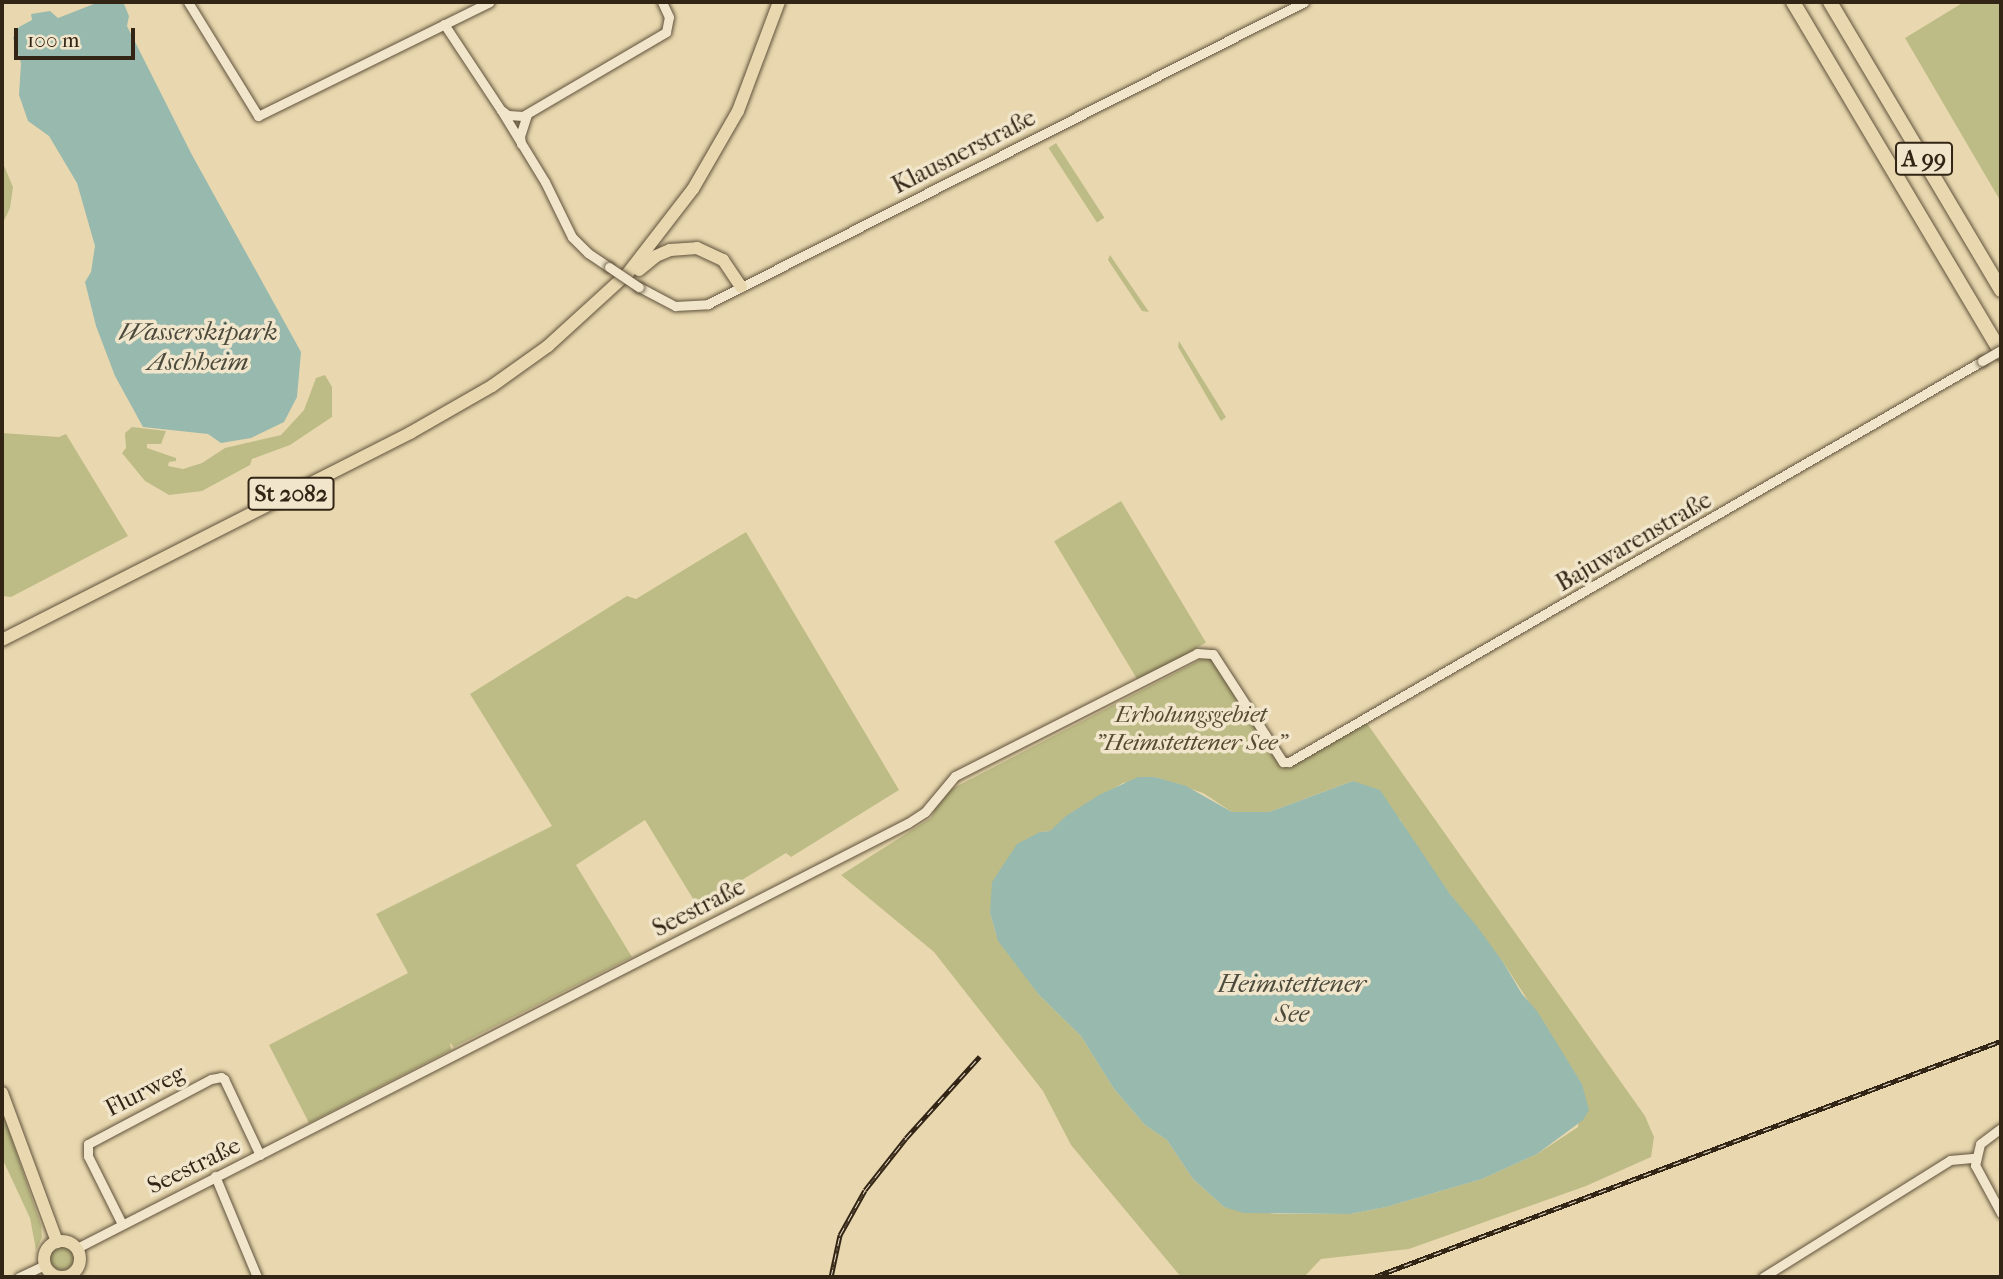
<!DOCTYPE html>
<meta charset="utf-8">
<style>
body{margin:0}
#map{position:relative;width:2003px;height:1279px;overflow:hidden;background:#e9d8af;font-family:"IM FELL French Canon",serif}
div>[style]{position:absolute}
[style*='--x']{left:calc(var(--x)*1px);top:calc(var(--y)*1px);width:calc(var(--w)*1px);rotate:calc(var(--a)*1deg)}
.green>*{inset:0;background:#bebc86;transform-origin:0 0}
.round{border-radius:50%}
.water>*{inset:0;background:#97b9ae}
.roads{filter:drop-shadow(0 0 2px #60523c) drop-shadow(0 0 2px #60523c)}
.minor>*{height:9px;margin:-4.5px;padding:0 4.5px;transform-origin:4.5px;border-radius:4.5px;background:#f1e6cb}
.major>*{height:12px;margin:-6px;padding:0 6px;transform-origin:6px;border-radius:6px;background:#e9d8af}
.major>.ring{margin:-6px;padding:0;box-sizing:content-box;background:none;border:12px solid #e9d8af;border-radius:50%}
.highway>*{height:14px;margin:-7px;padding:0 7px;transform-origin:7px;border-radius:7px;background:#e9d8af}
.rail>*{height:5px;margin-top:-2.5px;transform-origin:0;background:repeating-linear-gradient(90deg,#f1e6cb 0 8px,#332516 0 16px);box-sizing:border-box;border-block:2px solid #332516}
.bridges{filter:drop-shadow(0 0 2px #60523c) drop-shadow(0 0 2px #60523c)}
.minor-bridge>*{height:9px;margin:-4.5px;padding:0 4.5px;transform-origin:4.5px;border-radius:4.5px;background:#f1e6cb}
span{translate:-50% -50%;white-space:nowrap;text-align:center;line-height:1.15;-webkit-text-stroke:7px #f1e6cb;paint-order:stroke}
.shield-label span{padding:2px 5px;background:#f1e6cb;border:2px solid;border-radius:5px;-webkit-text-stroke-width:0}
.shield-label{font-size:23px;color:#332516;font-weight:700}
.street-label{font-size:24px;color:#332516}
.park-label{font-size:24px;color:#564b32;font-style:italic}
.water-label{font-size:26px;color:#4c4a3c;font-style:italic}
.frame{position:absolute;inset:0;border:4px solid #332516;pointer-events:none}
.scale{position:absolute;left:14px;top:28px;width:121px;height:32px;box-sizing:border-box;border:4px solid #332516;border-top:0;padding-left:9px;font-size:21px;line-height:24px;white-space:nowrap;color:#332516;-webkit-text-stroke:5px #f1e6cb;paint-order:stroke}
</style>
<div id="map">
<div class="green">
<div style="clip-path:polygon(1964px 2px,2001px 2px,2001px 202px,1905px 38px)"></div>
<div style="left:1056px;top:143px;width:89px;height:9px;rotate:57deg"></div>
<div style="clip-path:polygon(2px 161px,13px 187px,10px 208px,2px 225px)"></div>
<div style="clip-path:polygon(1110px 255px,1149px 312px,1142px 311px,1108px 260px)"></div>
<div style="clip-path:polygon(1179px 341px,1226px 417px,1221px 421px,1178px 347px)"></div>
<div style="clip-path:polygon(325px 375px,332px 387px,332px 417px,290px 445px,252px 459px,250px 465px,202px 491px,169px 495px,145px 481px,122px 453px,126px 448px,125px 433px,132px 427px,166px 431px,161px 444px,147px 444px,147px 448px,176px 458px,176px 461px,169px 462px,168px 466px,183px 469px,202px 463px,225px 448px,281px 435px,304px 410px,316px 378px)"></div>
<div style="clip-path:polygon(2px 433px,59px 437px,66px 434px,128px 536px,11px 597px,2px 596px)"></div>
<div style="left:1121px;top:501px;width:165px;height:78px;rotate:59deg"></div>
<div style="clip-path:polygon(746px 532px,899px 790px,791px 857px,786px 853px,698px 907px,645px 820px,576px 865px,632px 957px,454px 1047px,450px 1043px,451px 1050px,309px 1123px,269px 1045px,408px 973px,376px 914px,552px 826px,470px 694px,627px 596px,636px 599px)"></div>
<div style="clip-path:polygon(evenodd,1210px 655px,1283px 767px,1366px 722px,1645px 1116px,1654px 1137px,1651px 1157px,1586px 1186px,1409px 1249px,1321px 1259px,1304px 1277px,1181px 1277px,1071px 1145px,1043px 1091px,934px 952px,841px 875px,931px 818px,942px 794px,1210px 655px,1155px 777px,1203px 793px,1232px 812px,1269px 812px,1353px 781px,1400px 819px,1409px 837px,1450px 894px,1503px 962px,1582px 1084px,1578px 1127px,1537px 1154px,1482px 1179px,1386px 1207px,1350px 1214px,1276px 1214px,1224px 1207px,1193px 1179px,1167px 1140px,1145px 1125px,1114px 1089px,1081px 1036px,1039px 995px,996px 934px,990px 913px,1040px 832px,1050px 831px,1083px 806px,1123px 783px,1155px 777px)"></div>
<div style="clip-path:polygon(2px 1110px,41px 1225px,42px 1237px,36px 1250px,30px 1218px,2px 1158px)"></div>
<div class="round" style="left:50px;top:1246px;width:24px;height:24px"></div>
</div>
<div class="water">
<div style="clip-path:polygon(99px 2px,124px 4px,129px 16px,127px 26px,192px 155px,301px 352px,297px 397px,284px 422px,251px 438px,221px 443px,208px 434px,143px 427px,115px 376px,96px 326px,85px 282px,91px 272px,95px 246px,77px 183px,49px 136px,28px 121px,19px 95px,21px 63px,13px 38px,19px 27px,32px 20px,31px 14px,50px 11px,58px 18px)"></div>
<div style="clip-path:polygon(1138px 777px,1155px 777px,1186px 786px,1232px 812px,1269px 812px,1353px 781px,1380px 790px,1450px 894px,1476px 925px,1503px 962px,1522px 994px,1537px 1011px,1582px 1084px,1589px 1110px,1583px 1120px,1537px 1154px,1482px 1179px,1386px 1207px,1350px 1214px,1244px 1213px,1224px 1207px,1193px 1179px,1167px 1140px,1145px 1125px,1114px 1089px,1081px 1036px,1039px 995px,998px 941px,990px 913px,992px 882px,1017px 844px,1040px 832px,1050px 831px,1066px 816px,1099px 795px)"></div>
</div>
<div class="roads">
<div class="minor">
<div style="--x:188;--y:2;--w:134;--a:58.4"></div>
<div style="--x:258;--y:116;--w:258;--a:-26.2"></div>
<div style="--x:444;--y:24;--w:103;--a:56.5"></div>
<div style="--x:501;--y:110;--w:9;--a:36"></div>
<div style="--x:508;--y:115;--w:15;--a:4"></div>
<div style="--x:523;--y:116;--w:166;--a:-30.4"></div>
<div style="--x:666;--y:32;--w:15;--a:-79"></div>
<div style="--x:669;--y:17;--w:17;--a:-115"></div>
<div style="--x:501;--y:110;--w:84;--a:58.6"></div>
<div style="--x:545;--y:182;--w:61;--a:63.9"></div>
<div style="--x:572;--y:237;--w:23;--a:45"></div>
<div style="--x:588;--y:253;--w:25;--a:34"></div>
<div style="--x:521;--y:144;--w:8;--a:-97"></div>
<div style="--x:520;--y:136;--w:22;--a:-72"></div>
<div style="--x:639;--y:287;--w:41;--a:27.8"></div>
<div style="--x:675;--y:306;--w:33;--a:-3"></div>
<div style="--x:708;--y:304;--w:668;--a:-26.87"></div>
<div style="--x:2001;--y:1128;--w:26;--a:143"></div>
<div style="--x:1980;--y:1144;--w:22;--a:103"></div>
<div style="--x:1975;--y:1165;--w:55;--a:61.6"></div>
<div style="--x:215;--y:1176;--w:109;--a:67.4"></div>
<div style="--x:122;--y:1224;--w:76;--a:-116.6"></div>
<div style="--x:88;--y:1156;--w:12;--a:-90"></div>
<div style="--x:88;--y:1144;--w:139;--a:-27.9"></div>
<div style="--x:211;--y:1079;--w:10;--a:-11"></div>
<div style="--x:221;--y:1077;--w:4;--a:34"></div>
<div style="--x:224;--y:1079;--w:84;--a:64.7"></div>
<div style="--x:77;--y:1248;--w:933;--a:-27.09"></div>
<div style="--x:908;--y:823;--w:20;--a:-33"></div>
<div style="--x:925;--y:812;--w:47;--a:-50.2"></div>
<div style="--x:955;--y:776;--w:271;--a:-26.9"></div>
<div style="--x:1197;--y:653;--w:16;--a:4"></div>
<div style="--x:1213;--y:654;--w:129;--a:57.1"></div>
<div style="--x:1283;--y:762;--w:6;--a:0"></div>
<div style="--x:1289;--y:762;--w:801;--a:-30.06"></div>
<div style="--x:19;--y:1277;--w:29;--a:-25"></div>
<div style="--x:1763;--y:1277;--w:221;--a:-32"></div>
<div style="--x:1950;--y:1160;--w:25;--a:-5"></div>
</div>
<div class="major">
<div style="--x:639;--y:270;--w:22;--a:-39"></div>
<div style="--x:656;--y:256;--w:15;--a:-23"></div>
<div style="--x:670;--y:250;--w:27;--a:-4"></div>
<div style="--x:697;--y:248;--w:29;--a:25"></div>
<div style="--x:723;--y:260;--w:32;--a:56"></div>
<div style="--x:2;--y:640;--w:458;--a:-26.9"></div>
<div style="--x:410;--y:433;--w:95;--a:-29.8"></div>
<div style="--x:492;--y:386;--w:69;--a:-35.5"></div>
<div style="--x:548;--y:346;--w:108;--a:-42.4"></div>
<div style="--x:628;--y:273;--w:106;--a:-52.3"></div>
<div style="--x:693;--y:189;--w:90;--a:-60"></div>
<div style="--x:738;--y:111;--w:116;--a:-69.4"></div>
<div style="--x:2;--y:1093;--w:159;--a:69.7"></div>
<div class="ring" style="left:44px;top:1241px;width:24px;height:24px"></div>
</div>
<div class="highway">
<div style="--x:1793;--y:2;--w:408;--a:59.3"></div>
<div style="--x:1830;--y:2;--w:335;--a:59.3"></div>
</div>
</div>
<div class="rail">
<div style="--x:831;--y:1277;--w:43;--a:-77.9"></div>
<div style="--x:840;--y:1235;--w:51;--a:-60.9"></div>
<div style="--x:865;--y:1190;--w:66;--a:-51.7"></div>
<div style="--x:906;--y:1138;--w:110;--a:-47.9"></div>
<div style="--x:1374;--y:1277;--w:670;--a:-20.63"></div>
</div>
<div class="bridges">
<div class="minor-bridge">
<div style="--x:609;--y:267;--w:36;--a:34"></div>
<div style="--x:1982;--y:361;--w:22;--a:-30"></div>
</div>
</div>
<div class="shield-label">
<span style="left:1924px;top:159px">A 99</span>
<span style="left:291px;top:494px">St 2082</span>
</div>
<div class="street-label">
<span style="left:964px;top:152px;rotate:-27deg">Klausnerstraße</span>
<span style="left:1634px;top:542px;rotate:-30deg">Bajuwarenstraße</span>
<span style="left:699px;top:908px;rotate:-27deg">Seestraße</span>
<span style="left:145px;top:1091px;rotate:-27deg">Flurweg</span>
<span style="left:194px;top:1166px;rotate:-26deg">Seestraße</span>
</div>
<div class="park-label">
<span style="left:1191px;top:729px">Erholungsgebiet<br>"Heimstettener See"</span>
</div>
<div class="water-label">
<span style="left:198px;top:347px">Wasserskipark<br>Aschheim</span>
<span style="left:1292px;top:999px">Heimstettener<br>See</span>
</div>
<div class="frame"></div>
<div class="scale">100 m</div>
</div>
